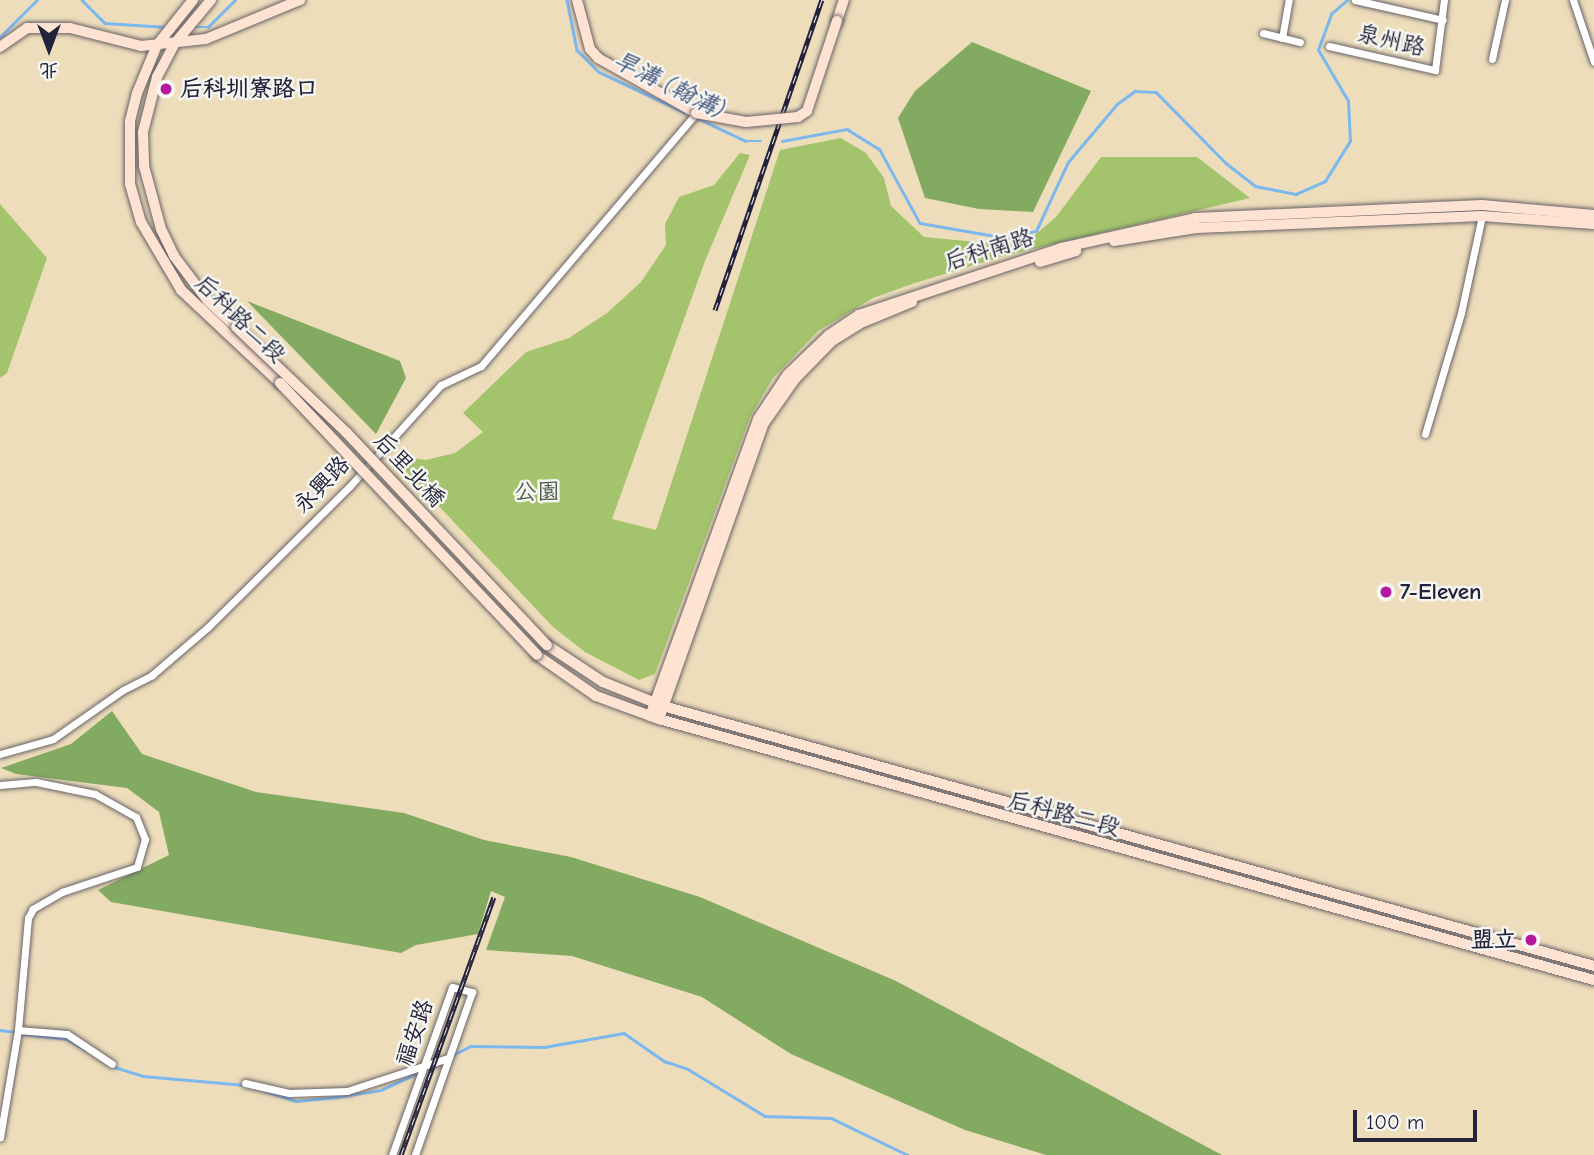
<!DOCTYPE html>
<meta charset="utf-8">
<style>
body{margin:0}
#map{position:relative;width:1594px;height:1155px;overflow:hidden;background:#edddbb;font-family:"Comic Neue","LXGW WenKai TC",sans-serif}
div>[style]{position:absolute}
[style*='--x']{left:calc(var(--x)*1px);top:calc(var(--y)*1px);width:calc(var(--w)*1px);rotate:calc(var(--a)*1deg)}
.green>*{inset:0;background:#a3c46c}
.forest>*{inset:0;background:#82aa60}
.stream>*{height:2.5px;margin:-1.25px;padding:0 1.25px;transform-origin:1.25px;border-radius:1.25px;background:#7bb8ee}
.roads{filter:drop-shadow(0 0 2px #696368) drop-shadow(0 0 2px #696368)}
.street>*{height:7px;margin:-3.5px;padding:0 3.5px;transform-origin:3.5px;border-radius:3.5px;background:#fff}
.secondary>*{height:10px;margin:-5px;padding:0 5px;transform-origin:5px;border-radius:5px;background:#fee3d2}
.rail>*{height:5px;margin-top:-2.5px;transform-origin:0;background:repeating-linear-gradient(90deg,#f6f6f2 0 8px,#22223b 0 16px);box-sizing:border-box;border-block:2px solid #22223b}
.bridges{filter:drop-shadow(0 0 2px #696368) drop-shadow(0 0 2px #696368)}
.secondary-bridge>*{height:10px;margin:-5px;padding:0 5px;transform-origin:5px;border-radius:5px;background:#fee3d2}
.dots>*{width:19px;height:19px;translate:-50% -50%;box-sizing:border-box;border:4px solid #f6f6f2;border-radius:50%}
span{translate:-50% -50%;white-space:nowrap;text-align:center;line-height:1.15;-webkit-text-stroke:5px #f6f6f2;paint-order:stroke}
.street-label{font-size:23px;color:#22223b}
.poi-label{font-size:23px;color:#22223b;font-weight:700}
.left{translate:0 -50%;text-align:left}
.right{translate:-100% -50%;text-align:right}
.park-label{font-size:23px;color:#4f5b4c}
.water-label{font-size:24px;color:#41567a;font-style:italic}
.north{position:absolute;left:14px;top:14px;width:70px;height:70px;-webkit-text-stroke:5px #f6f6f2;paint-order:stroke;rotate:180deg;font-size:19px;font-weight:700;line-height:28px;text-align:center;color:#22223b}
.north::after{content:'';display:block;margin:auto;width:24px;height:32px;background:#22223b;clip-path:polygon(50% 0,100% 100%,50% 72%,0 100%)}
.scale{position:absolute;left:1353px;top:1110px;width:124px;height:32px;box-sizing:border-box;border:4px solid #22223b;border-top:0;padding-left:9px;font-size:21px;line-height:24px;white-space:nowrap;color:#22223b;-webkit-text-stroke:5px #f6f6f2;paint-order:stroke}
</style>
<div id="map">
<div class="green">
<div style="clip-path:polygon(841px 138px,866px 153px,884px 178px,891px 206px,924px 237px,998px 244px,1029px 240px,1056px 217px,1101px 157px,1197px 157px,1250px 198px,1007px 255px,915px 283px,873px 298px,818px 331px,773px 378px,750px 417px,655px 674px,639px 680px,585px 652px,553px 627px,401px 466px,410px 458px,426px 460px,455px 453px,483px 432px,463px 413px,526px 352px,569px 338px,607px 313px,641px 282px,666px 245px,665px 224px,679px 197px,714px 185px,740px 153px,750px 155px,705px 261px,612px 519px,656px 530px,780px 150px)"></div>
<div style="clip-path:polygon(0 204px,47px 258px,7px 373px,0 378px)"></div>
</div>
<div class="forest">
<div style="clip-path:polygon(972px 42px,1091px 91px,1033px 212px,979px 209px,925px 198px,898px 118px,915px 91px)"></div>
<div style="clip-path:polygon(247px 301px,400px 361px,406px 378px,376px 434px)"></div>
<div style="clip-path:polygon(112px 711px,142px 754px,256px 792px,404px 813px,484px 840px,571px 857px,700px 897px,896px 981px,1222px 1155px,1046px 1155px,965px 1130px,791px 1054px,702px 997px,572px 956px,486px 950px,505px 897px,491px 891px,478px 934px,416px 945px,401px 953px,111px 902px,98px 890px,169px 855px,159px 812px,127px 788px,16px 774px,1px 768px,71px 744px)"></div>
</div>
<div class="stream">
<div style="--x:82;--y:0;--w:33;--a:45"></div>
<div style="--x:105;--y:23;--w:62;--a:3.7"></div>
<div style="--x:567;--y:0;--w:51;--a:78.7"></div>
<div style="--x:577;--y:50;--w:31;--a:45"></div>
<div style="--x:599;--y:72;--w:96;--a:25.2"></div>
<div style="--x:191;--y:27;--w:17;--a:0"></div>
<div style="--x:208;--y:27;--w:38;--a:-45"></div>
<div style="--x:0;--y:37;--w:52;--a:-45"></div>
<div style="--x:695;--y:117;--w:56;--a:25.2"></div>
<div style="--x:746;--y:141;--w:15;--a:0"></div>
<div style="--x:782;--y:141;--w:66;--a:-10.5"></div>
<div style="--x:847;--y:129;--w:39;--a:32"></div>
<div style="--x:880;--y:150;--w:83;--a:61.3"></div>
<div style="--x:920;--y:223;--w:88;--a:9.8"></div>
<div style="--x:1007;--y:238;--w:30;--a:-14"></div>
<div style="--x:1036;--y:231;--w:76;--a:-65.1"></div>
<div style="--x:1068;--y:162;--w:76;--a:-49.8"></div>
<div style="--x:1117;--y:104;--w:22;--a:-36"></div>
<div style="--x:1135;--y:91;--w:21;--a:3"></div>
<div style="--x:1156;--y:92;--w:100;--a:45.4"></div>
<div style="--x:1226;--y:163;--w:37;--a:38"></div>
<div style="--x:1255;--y:186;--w:42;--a:11"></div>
<div style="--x:1296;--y:194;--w:32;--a:-24"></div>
<div style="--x:1325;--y:181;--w:47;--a:-58"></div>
<div style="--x:1350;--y:141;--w:40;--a:-92.9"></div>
<div style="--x:1348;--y:101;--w:59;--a:-120.5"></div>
<div style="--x:1318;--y:50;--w:38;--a:-70"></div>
<div style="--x:1331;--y:14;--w:21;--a:-41"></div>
<div style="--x:0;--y:1030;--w:17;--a:7"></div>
<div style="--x:24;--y:1034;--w:43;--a:6.6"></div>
<div style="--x:67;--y:1039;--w:23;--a:31"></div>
<div style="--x:451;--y:1056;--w:22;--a:-27"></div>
<div style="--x:471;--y:1046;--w:73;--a:0.8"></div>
<div style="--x:544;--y:1047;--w:81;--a:-9.9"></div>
<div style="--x:624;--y:1033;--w:49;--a:35"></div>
<div style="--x:664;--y:1061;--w:25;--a:18"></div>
<div style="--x:688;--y:1069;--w:90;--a:31.4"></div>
<div style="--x:765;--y:1116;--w:66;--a:1.7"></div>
<div style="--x:831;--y:1118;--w:85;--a:25.7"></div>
<div style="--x:111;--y:1066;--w:34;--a:17"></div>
<div style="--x:143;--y:1076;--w:102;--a:5"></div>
<div style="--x:262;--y:1090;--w:36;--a:18"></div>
<div style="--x:296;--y:1101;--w:41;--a:-5.6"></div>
<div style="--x:337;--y:1097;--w:45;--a:-9"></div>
<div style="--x:381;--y:1090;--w:43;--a:-24.8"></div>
</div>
<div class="roads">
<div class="street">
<div style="--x:1355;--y:0;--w:90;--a:12.8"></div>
<div style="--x:1573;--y:0;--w:65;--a:71.3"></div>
<div style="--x:1263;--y:33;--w:38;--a:14"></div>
<div style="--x:1282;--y:38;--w:39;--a:-80"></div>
<div style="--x:1329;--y:46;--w:109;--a:12.8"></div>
<div style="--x:1435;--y:70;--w:71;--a:-82.7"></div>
<div style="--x:1492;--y:59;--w:60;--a:-77.6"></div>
<div style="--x:1425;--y:434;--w:126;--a:-73.4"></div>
<div style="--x:1461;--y:313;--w:99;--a:-77.8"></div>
<div style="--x:0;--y:754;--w:55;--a:-15.8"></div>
<div style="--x:53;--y:739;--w:85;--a:-35"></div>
<div style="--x:123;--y:690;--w:33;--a:-27"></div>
<div style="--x:152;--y:675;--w:74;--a:-40.6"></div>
<div style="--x:208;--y:627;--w:199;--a:-44.8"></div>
<div style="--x:349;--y:487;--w:137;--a:-48"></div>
<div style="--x:441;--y:385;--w:44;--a:-25.4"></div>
<div style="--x:481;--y:366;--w:332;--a:-49.6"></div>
<div style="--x:0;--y:785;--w:36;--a:-5"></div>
<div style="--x:36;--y:782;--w:60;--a:11.5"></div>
<div style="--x:95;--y:794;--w:47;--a:29.3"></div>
<div style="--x:136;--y:817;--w:24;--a:68"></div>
<div style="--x:145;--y:839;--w:29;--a:106"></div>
<div style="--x:137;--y:867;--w:79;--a:161.6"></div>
<div style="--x:62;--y:892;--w:34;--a:150"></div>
<div style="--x:33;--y:909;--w:10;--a:119"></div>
<div style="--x:28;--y:918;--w:112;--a:95.1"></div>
<div style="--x:18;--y:1030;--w:109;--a:99.5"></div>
<div style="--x:18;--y:1030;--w:49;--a:4.7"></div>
<div style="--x:67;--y:1034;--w:54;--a:33.7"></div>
<div style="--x:245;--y:1083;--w:45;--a:12.8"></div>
<div style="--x:289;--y:1093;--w:58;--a:-2"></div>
<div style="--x:347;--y:1091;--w:106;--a:-18.1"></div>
<div style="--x:392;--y:1155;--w:178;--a:-70.3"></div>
<div style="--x:452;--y:987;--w:21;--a:14"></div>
<div style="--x:472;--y:992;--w:173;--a:109.3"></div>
</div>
<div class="secondary">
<div style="--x:193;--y:0;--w:58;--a:128.7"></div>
<div style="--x:157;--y:45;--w:52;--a:112.6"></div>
<div style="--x:137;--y:93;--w:30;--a:104"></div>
<div style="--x:130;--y:122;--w:62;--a:90"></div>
<div style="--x:130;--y:184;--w:40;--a:74"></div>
<div style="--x:141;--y:222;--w:79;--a:59.5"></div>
<div style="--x:181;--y:290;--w:136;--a:43.2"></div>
<div style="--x:211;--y:0;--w:56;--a:129.9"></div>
<div style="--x:175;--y:43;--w:38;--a:118"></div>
<div style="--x:157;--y:77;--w:57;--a:104.3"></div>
<div style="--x:143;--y:132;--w:34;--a:88"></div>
<div style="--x:144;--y:166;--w:65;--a:74.9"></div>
<div style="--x:161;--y:229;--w:30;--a:64"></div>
<div style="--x:174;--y:256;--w:56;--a:52.9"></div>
<div style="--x:208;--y:301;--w:38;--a:43"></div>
<div style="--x:577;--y:0;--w:51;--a:75.1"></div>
<div style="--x:590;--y:49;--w:12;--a:48"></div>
<div style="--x:598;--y:58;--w:112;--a:29.3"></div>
<div style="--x:837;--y:21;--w:22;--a:-72"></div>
<div style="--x:0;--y:47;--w:33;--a:-35"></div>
<div style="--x:27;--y:28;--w:43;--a:0"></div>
<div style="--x:70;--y:28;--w:73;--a:14.2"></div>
<div style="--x:141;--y:46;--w:65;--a:-6.1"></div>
<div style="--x:206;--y:39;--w:102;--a:-22.5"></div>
<div style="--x:1114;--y:241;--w:83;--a:-9"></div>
<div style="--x:1196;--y:228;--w:286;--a:-2.4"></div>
<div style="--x:1482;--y:216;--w:112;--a:4.1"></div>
<div style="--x:1040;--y:262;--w:38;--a:-17"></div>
<div style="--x:547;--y:645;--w:67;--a:33.5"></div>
<div style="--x:603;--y:682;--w:65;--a:21.8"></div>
<div style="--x:663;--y:706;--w:967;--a:15.6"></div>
<div style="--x:537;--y:655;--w:72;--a:34.8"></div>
<div style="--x:596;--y:696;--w:67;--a:20.1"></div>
<div style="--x:659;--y:719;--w:971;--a:15.6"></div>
<div style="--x:650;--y:716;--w:316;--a:-70"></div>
<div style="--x:758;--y:419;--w:54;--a:-56.3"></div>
<div style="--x:788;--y:374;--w:57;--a:-43.6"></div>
<div style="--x:829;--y:335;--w:36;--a:-34"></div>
<div style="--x:859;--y:315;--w:213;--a:-18.3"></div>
<div style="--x:1061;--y:248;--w:137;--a:-12.6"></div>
<div style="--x:1195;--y:218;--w:287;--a:-2.6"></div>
<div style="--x:1482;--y:205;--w:112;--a:5.1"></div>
<div style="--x:659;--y:719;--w:314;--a:-70.5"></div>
<div style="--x:764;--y:423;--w:54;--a:-54.8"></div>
<div style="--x:795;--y:379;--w:53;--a:-45.8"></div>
<div style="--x:832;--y:341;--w:36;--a:-32"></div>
<div style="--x:863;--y:322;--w:53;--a:-22.2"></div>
</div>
</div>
<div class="rail">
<div style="--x:715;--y:310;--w:328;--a:-71"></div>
<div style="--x:401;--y:1155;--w:274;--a:-70.2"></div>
</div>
<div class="bridges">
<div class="secondary-bridge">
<div style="--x:696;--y:113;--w:51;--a:10.2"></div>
<div style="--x:746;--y:122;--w:52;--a:-5.5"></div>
<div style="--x:798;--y:117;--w:11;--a:-34"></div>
<div style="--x:807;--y:111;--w:95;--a:-71.6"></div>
<div style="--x:236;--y:327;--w:152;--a:43.7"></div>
<div style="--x:346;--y:432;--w:293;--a:46.7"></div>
<div style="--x:280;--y:383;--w:374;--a:46.6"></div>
</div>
</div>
<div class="dots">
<div style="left:166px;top:89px;background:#b5179e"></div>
<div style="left:1386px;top:592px;background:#b5179e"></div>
<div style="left:1531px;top:940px;background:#b5179e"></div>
</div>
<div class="street-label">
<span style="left:1391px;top:41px;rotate:13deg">泉州路</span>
<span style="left:989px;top:250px;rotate:-17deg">后科南路</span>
<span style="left:240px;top:319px;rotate:44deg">后科路二段</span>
<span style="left:409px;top:470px;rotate:47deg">后里北橋</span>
<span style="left:322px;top:485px;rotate:-46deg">永興路</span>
<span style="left:1064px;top:814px;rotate:15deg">后科路二段</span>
<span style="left:415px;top:1033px;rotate:-71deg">福安路</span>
</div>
<div class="poi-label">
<span class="left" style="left:180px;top:89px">后科圳寮路口</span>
<span class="left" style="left:1400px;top:592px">7-Eleven</span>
<span class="right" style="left:1517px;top:940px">盟立</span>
</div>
<div class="park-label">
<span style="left:537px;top:492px">公園</span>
</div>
<div class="water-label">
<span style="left:669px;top:85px;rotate:26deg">旱溝 (翰溝)</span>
</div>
<div class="north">北</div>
<div class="scale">100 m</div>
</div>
